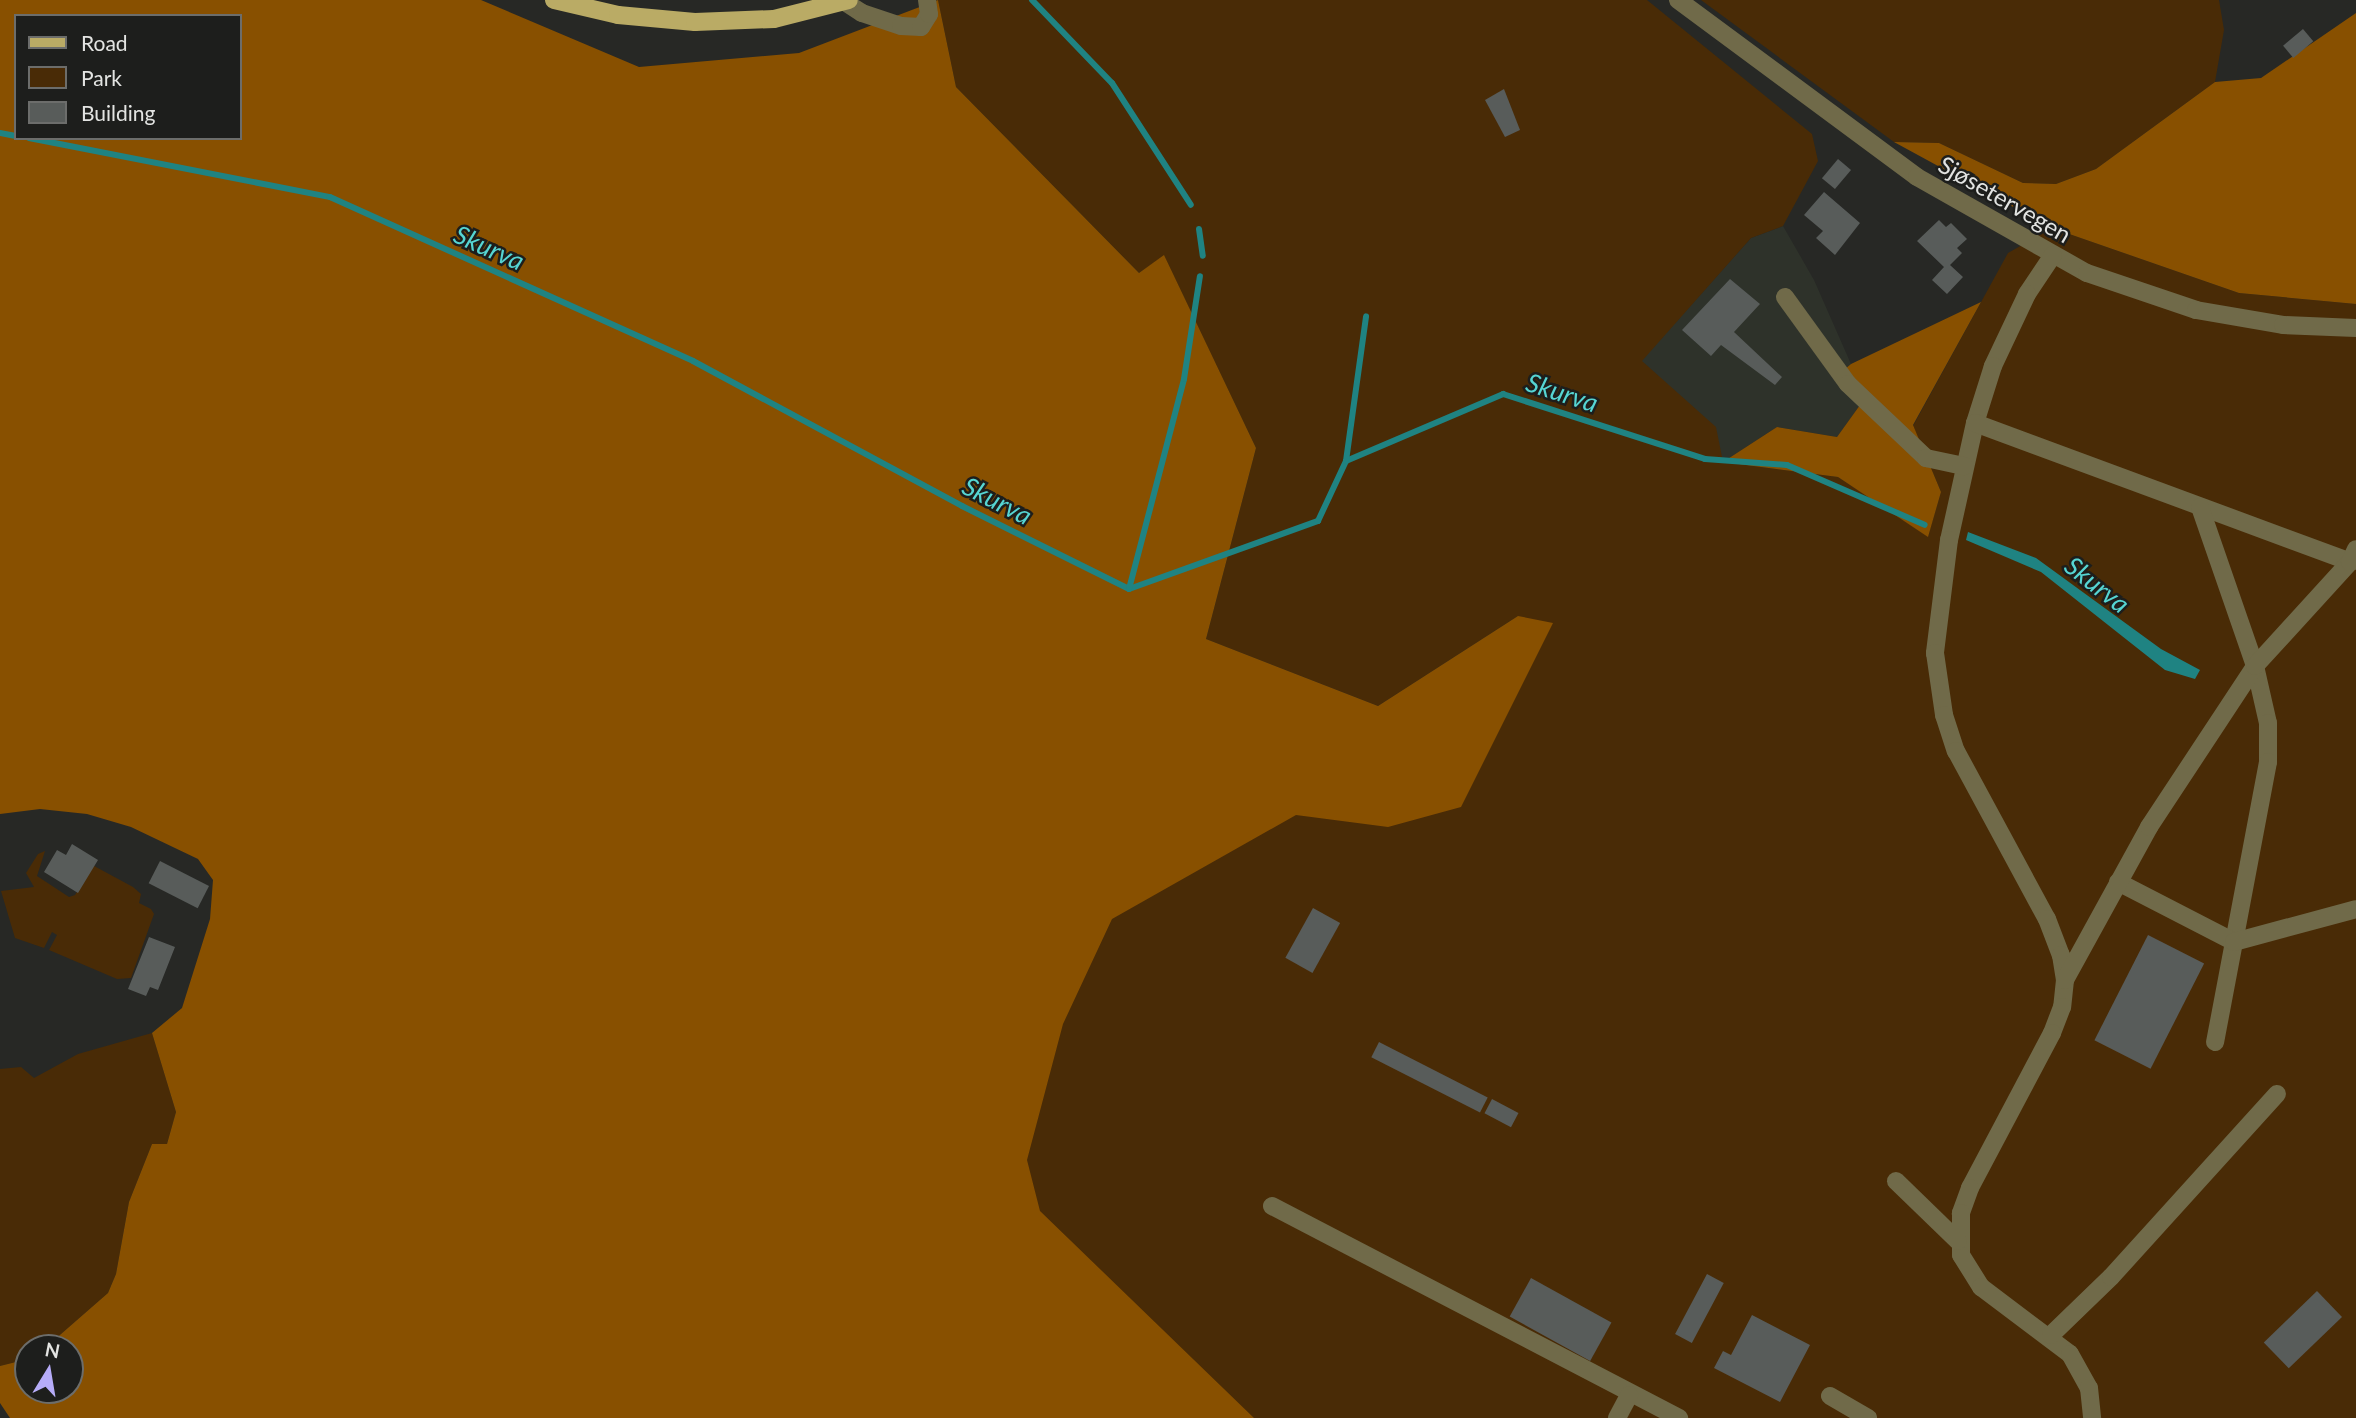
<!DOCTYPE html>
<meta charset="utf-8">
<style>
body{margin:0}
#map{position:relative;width:2356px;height:1418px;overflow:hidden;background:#272825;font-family:Lato,sans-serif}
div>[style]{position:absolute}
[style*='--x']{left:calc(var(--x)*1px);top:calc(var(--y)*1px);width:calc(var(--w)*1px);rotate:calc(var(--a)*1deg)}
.built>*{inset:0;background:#2e322a}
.green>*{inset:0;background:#492b06}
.forest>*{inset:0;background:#885000}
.water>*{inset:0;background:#1f8382}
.stream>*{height:6px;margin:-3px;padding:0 3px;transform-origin:3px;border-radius:3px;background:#1f8382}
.building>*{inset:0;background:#585c5a;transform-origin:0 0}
.minor>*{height:18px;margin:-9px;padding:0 9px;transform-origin:9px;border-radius:9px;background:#706a49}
.major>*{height:18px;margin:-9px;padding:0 9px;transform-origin:9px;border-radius:9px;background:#baab65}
span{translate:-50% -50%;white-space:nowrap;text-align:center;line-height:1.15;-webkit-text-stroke:5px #1d1e1c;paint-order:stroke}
.street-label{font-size:24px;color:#e3e4e2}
.water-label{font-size:26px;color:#56d5d3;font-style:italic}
.legend{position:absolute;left:14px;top:14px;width:228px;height:126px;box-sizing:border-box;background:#1d1e1c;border:2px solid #6c6d6b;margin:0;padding:9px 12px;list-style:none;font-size:21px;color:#e3e4e2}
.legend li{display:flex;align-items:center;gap:14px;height:35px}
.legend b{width:35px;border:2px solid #6c6d6b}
.north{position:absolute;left:14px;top:1334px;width:70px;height:70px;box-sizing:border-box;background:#1d1e1c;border:2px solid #6c6d6b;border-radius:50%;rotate:11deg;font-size:19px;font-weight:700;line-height:28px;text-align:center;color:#e3e4e2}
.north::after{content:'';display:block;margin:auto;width:24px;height:32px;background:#b6acf8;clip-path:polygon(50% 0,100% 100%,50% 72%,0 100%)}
</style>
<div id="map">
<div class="built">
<div style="clip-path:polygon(1783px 226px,1814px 280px,1851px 364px,1834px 377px,1860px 405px,1837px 437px,1777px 427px,1723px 462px,1641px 361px,1751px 238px)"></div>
</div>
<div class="green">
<div style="clip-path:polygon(938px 0,1647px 0,1812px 134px,1818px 161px,1783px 226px,1751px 238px,1642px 361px,1716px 427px,1723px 462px,1838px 477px,1928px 536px,1941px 492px,1913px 426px,2008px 253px,2052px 228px,2239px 293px,2356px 304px,2356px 1418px,789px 1418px,517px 670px,1296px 814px,1518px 616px,1378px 706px,1206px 639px,1256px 448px,1164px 256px,1139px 273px,956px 87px)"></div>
<div style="clip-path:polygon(1701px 0,2219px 0,2224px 30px,2215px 82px,2096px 169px,2056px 184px,2023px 183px,1939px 143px,1894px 142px)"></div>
<div style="clip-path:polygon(45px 851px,37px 876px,69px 897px,75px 895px,91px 868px,83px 860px,133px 887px,141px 894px,139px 903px,151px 909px,154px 914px,131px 978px,117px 979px,49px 950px,57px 935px,52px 932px,44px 948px,15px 938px,1px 891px,34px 887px,26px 873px,38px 854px)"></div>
<div style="clip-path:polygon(152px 1033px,176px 1112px,167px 1144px,152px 1144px,129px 1202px,116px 1274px,108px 1293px,45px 1348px,28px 1348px,28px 1359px,0 1366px,0 1069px,21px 1067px,34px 1078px,78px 1054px)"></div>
</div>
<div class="forest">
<div style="clip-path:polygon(evenodd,0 0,481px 0,639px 67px,799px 53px,938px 0,956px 87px,1139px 273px,1164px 255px,1256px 448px,1206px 639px,1378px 706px,1518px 616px,1553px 623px,1461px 807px,1388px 827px,1296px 815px,1112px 919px,1063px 1024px,1027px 1160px,1040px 1211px,1254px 1418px,10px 1418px,0 1403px,0 1366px,28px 1359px,28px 1390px,70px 1390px,70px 1348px,45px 1348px,108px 1293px,116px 1274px,129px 1202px,152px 1144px,167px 1144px,176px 1112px,152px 1033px,182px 1008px,210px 919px,213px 880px,198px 859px,131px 827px,87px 814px,40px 809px,0 814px,0 0,16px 16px,240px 16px,240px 138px,16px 138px,16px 16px)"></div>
<div style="clip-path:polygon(2356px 13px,2356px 304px,2239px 293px,2052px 228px,1894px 142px,1939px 143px,2023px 183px,2056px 184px,2096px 169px,2215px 82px,2261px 78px)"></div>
<div style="clip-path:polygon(1981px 302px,1913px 425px,1941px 492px,1928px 537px,1838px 477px,1723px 462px,1777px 427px,1837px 437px,1860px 405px,1834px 378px,1851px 364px)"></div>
</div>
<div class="water">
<div style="clip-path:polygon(1968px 532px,2036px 558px,2161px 649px,2200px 670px,2195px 679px,2165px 670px,2041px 572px,1966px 540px)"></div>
</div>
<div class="stream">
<div style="--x:1032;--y:0;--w:115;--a:46.1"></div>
<div style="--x:1112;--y:83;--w:145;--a:57.1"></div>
<div style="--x:0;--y:133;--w:16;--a:11"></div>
<div style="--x:29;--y:138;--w:307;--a:11.1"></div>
<div style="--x:330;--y:197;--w:398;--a:24.3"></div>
<div style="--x:693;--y:361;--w:306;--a:28.3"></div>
<div style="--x:962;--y:506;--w:186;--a:26.4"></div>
<div style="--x:1129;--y:589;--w:201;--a:-19.8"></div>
<div style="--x:1318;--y:521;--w:66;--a:-65"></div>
<div style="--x:1346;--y:461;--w:171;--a:-23.1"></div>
<div style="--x:1503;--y:394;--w:212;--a:17.8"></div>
<div style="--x:1705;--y:459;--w:82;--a:4.2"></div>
<div style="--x:1787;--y:465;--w:150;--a:23.5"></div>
<div style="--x:1199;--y:229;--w:27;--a:82"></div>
<div style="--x:1346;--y:461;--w:146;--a:-82.1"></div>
<div style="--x:1129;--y:589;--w:217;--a:-75.3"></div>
<div style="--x:1184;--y:379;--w:104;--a:-81.2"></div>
</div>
<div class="building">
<div style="left:2303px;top:29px;width:16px;height:26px;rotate:50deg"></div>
<div style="clip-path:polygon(1504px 89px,1520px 130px,1505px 137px,1485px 100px)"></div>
<div style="left:1838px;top:159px;width:17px;height:25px;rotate:40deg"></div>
<div style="clip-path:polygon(1824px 192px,1860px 223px,1835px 255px,1816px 238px,1823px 231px,1804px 215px)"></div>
<div style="clip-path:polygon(1939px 220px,1946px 227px,1951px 223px,1967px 239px,1957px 248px,1962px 253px,1950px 265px,1963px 277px,1947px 294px,1932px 280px,1944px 267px,1917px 241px)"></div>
<div style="clip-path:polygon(1730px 279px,1760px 304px,1734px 332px,1782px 377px,1775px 385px,1721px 345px,1711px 356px,1682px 330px)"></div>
<div style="clip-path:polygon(72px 844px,98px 860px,78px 893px,44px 872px,57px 850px,66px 855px)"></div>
<div style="left:160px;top:861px;width:55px;height:25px;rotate:27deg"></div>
<div style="left:1313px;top:908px;width:31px;height:57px;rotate:29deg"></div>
<div style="left:2148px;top:935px;width:63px;height:118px;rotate:27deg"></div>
<div style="clip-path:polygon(149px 937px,175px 947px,158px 990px,150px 987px,146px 996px,128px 989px)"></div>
<div style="left:1379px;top:1042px;width:122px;height:17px;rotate:27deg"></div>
<div style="left:1492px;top:1099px;width:30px;height:16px;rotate:28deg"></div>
<div style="left:1707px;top:1274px;width:19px;height:68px;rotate:28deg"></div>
<div style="left:1531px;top:1278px;width:92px;height:44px;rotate:29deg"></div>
<div style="left:2317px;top:1291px;width:36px;height:74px;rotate:46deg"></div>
<div style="clip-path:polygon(1752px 1315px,1810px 1345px,1780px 1402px,1714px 1368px,1723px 1351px,1731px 1355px)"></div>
</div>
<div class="minor">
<div style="--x:1678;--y:0;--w:297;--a:36.5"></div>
<div style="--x:1917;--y:177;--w:195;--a:29.5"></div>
<div style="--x:2087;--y:273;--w:115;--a:18.7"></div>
<div style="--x:2196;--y:310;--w:88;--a:9.8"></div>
<div style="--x:2283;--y:325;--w:73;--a:2.4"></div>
<div style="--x:845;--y:2;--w:20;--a:33"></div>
<div style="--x:862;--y:13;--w:41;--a:18.4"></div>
<div style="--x:901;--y:26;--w:20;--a:3"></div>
<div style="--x:921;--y:27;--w:15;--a:-58"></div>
<div style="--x:929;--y:14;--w:14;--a:-98"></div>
<div style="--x:2053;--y:255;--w:47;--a:123.7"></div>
<div style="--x:2027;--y:294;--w:80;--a:115.3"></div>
<div style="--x:1993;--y:366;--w:60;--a:107.5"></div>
<div style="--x:1975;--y:423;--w:120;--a:102.5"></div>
<div style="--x:1949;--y:540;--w:114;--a:97.1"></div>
<div style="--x:1935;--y:653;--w:63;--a:81.7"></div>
<div style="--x:1944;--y:715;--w:38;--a:72"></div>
<div style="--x:1956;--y:751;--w:191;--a:61.6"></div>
<div style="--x:2047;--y:919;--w:39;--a:69"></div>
<div style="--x:2061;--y:955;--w:25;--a:81"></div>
<div style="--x:2065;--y:980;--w:27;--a:96"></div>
<div style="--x:2062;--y:1007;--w:28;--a:111"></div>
<div style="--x:2052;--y:1033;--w:175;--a:117.9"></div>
<div style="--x:1970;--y:1188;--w:27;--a:110"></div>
<div style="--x:1961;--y:1213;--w:42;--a:90"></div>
<div style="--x:1961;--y:1255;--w:38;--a:58"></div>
<div style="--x:1981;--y:1287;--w:111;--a:37"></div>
<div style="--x:2070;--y:1354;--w:39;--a:61"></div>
<div style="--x:2089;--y:1388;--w:30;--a:84"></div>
<div style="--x:1785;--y:297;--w:107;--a:54.1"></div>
<div style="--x:1848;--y:384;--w:108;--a:43.5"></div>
<div style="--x:1926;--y:458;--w:39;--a:12"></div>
<div style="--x:1975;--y:423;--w:400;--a:20.3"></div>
<div style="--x:2350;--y:562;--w:6;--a:-18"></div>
<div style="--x:2200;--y:507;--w:168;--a:70.9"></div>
<div style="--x:2255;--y:666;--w:58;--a:77.2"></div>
<div style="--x:2268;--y:723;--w:39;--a:90"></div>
<div style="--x:2268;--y:762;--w:285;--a:100.7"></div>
<div style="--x:2118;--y:882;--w:131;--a:27.3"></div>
<div style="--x:2234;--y:942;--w:126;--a:-15.1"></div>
<div style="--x:2065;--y:980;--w:175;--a:-61.2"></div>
<div style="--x:2149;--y:827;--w:193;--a:-56.6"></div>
<div style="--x:2255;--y:666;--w:141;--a:-47.6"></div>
<div style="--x:2350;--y:562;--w:14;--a:-65"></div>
<div style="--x:1896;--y:1181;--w:86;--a:44.1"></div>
<div style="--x:1272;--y:1206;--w:459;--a:27.5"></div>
<div style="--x:2051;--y:1335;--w:83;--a:-44"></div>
<div style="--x:2111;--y:1277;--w:247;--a:-47.8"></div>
<div style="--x:1830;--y:1396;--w:44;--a:30.1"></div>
<div style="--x:1617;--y:1418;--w:26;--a:-62"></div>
</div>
<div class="major">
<div style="--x:554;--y:0;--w:66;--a:13.2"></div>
<div style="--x:618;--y:15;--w:77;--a:5.2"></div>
<div style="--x:695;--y:22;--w:79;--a:-2.2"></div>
<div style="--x:774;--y:19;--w:77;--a:-14.2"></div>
</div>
<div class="street-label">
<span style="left:2005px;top:199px;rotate:30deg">Sjøsetervegen</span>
</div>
<div class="water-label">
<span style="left:489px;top:248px;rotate:24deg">Skurva</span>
<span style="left:1562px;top:393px;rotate:18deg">Skurva</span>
<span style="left:997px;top:501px;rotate:27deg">Skurva</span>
<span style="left:2097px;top:585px;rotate:38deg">Skurva</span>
</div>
<ul class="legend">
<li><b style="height:9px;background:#baab65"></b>Road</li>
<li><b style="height:19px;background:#492b06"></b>Park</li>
<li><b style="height:19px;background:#585c5a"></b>Building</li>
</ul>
<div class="north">N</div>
</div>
